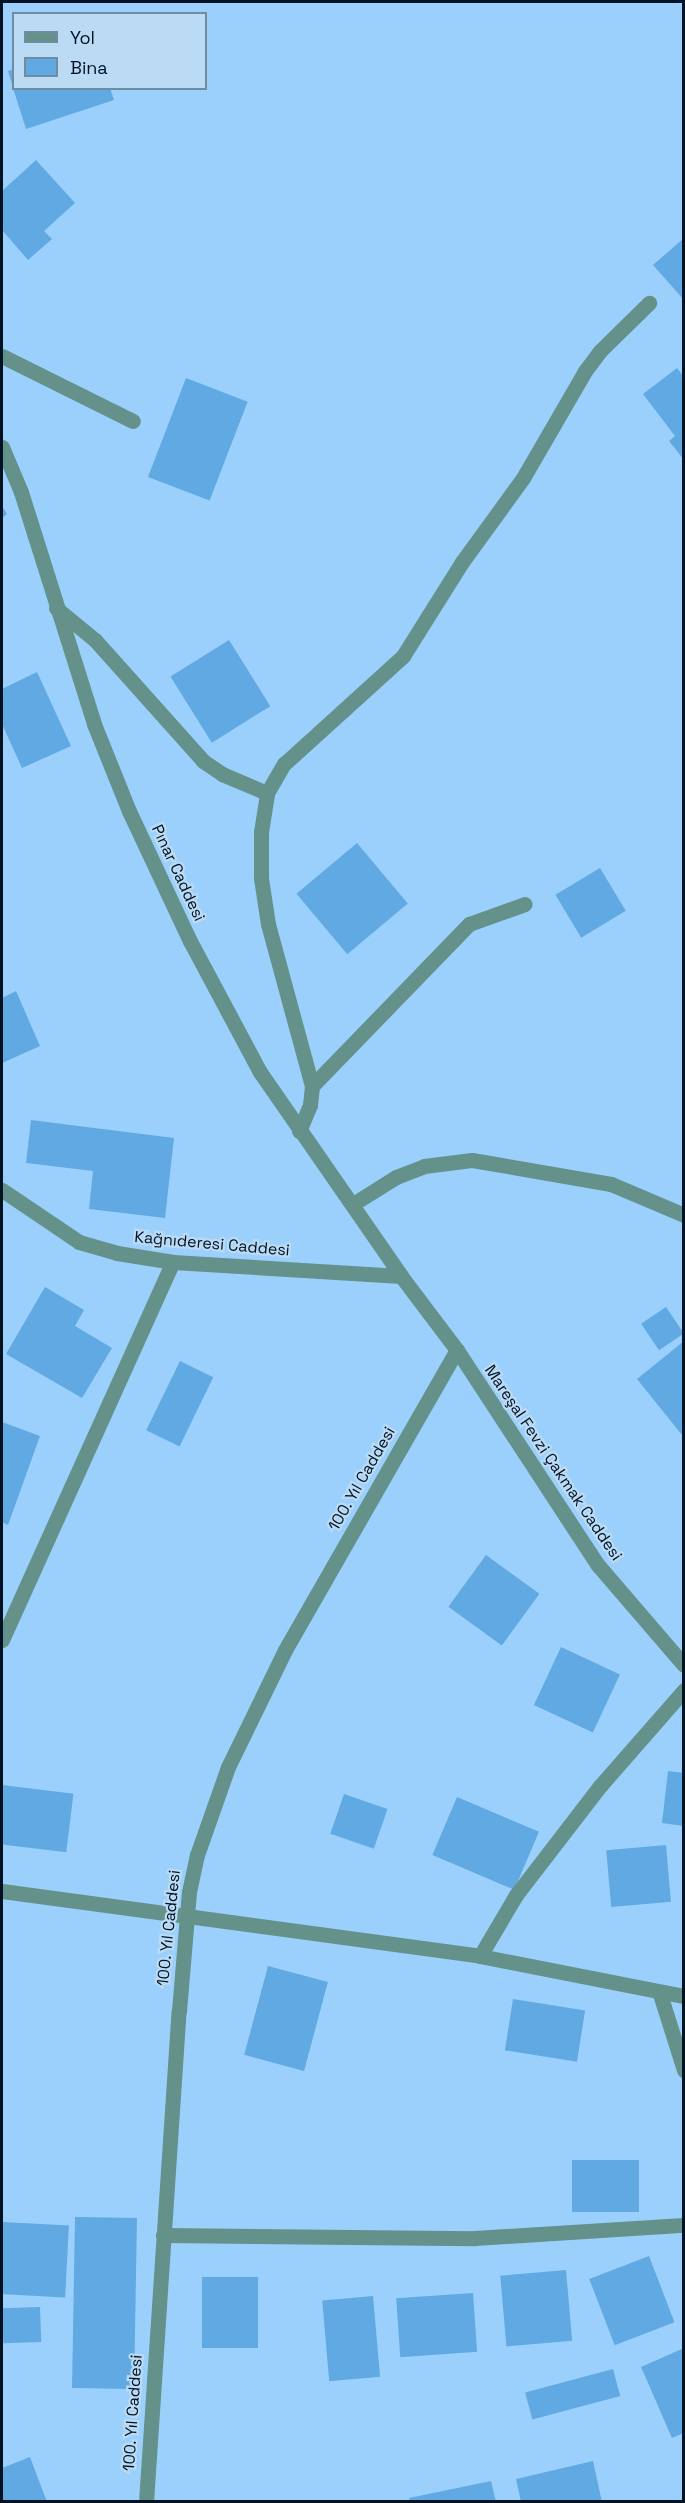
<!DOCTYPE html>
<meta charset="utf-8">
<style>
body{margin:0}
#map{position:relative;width:685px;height:2503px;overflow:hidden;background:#9bd0fc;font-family:"Space Grotesk",sans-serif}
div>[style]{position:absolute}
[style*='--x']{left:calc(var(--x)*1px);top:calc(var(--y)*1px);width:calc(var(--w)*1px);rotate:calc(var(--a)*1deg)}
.building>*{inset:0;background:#60a9e2;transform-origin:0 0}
.service>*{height:15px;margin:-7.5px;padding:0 7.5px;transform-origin:7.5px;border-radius:7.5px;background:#64918a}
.minor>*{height:15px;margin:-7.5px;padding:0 7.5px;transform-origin:7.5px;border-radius:7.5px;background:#64918a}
.tertiary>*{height:15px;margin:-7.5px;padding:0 7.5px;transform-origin:7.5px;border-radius:7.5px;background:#64918a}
span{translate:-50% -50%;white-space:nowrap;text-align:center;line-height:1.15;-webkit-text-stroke:4.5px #bbdbf5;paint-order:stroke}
.street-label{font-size:16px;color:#011222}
.frame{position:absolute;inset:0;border:3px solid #011222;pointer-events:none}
.legend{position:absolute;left:12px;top:12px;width:195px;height:78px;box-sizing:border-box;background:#bbdbf5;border:2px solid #718ba1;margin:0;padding:8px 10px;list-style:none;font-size:18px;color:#011222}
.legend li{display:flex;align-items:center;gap:12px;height:30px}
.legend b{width:30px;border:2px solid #718ba1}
</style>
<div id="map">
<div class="building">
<div style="clip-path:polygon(14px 69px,14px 87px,13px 87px,8px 71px)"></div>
<div style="clip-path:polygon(13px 88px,110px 88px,114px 100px,26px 129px)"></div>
<div style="clip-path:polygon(36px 160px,75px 203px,44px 231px,52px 239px,28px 260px,2px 230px,2px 191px)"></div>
<div style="clip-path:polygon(684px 238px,684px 300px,653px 265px)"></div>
<div style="clip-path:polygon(677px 368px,684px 377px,684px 460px,669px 441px,675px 436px,643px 394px)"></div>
<div style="left:186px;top:378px;width:66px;height:106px;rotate:21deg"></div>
<div style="clip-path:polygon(2px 506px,7px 514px,2px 518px)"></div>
<div style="left:229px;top:640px;width:78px;height:69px;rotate:58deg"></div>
<div style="clip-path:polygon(37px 672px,71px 746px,22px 768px,2px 724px,2px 689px)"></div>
<div style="left:357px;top:843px;width:79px;height:79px;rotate:50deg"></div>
<div style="left:600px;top:868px;width:50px;height:52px;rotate:59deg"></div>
<div style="clip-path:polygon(16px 991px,40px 1046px,2px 1063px,2px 998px)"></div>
<div style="clip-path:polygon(31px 1120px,174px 1138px,165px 1218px,89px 1209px,93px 1171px,26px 1163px)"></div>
<div style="clip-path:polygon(45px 1287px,84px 1310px,75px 1326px,112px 1348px,82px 1398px,6px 1354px)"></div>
<div style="left:666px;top:1307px;width:32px;height:30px;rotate:56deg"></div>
<div style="clip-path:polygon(684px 1341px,684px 1434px,682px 1435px,637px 1379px)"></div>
<div style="left:180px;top:1361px;width:37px;height:77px;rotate:26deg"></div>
<div style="clip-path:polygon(2px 1422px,40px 1436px,8px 1525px,2px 1522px)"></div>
<div style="left:486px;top:1555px;width:66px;height:64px;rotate:36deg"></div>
<div style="left:561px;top:1647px;width:65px;height:64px;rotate:25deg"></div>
<div style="clip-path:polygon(668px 1771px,684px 1773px,684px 1826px,662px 1823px)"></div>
<div style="left:2px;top:1785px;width:72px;height:59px;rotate:7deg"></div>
<div style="left:344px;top:1794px;width:46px;height:42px;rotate:19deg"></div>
<div style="left:457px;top:1797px;width:89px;height:63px;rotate:23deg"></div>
<div style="left:666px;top:1845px;width:57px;height:60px;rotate:85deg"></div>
<div style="left:268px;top:1966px;width:62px;height:92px;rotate:15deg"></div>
<div style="left:513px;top:1999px;width:73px;height:52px;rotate:9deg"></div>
<div style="left:572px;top:2160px;width:67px;height:52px"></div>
<div style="left:75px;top:2217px;width:62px;height:171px;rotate:1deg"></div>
<div style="left:2px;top:2222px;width:67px;height:72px;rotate:3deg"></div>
<div style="left:649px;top:2256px;width:71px;height:64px;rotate:69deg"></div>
<div style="left:566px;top:2270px;width:71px;height:66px;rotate:85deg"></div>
<div style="left:202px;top:2277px;width:56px;height:71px"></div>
<div style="left:473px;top:2293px;width:59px;height:77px;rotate:86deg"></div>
<div style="left:373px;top:2296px;width:81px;height:51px;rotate:85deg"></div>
<div style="left:40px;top:2307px;width:35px;height:38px;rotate:88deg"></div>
<div style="clip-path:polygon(684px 2348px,684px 2433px,672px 2438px,641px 2367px)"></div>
<div style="left:613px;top:2369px;width:28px;height:91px;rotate:75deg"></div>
<div style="clip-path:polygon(30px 2457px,47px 2502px,2px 2502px,2px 2468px)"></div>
<div style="clip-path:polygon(593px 2461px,602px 2502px,521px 2502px,516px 2479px)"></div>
<div style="clip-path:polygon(491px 2481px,496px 2502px,410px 2502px,409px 2498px)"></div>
</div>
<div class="service">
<div style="--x:2;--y:356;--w:146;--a:26.4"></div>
<div style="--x:312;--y:1086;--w:226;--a:-45.9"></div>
<div style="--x:469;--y:924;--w:59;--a:-19.7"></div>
</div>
<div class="minor">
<div style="--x:56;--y:608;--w:50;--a:39.4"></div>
<div style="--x:95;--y:640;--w:162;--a:48.2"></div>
<div style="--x:203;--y:761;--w:23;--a:34"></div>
<div style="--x:222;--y:774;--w:49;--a:22.9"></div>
<div style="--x:299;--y:1131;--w:28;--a:-67"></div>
<div style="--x:310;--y:1105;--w:19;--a:-84"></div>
<div style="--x:312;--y:1086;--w:168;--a:-105.2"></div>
<div style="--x:268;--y:924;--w:47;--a:-98.7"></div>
<div style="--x:261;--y:878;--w:46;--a:-90"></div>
<div style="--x:261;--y:832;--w:39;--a:-81"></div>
<div style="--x:267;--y:793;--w:34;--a:-60"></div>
<div style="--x:284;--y:764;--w:161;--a:-42.2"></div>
<div style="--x:403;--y:656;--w:111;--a:-57.9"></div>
<div style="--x:462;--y:562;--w:104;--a:-54"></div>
<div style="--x:523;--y:478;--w:124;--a:-59.9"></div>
<div style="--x:585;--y:371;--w:25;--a:-53"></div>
<div style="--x:600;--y:351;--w:69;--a:-44.4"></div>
<div style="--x:353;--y:1204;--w:51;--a:-32.1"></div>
<div style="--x:396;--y:1177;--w:30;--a:-21"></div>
<div style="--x:424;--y:1166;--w:48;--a:-7.1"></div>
<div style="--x:472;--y:1160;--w:141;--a:9.8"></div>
<div style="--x:611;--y:1184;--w:79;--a:23"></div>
<div style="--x:2;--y:1640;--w:415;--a:-65.7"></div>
<div style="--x:2;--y:1891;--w:482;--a:7.7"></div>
<div style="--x:480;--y:1956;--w:208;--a:11.1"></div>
<div style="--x:480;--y:1956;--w:71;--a:-59.5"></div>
<div style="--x:516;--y:1895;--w:138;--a:-52.4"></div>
<div style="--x:600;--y:1786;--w:128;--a:-48.8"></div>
<div style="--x:163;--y:2235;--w:312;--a:0.6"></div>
<div style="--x:475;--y:2238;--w:209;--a:-3.6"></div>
</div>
<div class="tertiary">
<div style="--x:2;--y:447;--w:49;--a:67.1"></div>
<div style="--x:21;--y:492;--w:243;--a:72.5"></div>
<div style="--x:94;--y:724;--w:94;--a:68.1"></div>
<div style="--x:129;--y:811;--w:144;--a:64.9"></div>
<div style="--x:190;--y:941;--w:149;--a:61.9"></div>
<div style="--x:260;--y:1072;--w:248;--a:55.3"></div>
<div style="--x:401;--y:1276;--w:93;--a:52.9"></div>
<div style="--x:457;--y:1350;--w:256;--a:56.8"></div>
<div style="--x:597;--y:1564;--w:133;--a:49.3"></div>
<div style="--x:2;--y:1190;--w:93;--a:34"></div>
<div style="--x:79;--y:1242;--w:40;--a:16"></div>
<div style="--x:117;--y:1253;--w:57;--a:9.1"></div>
<div style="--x:173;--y:1262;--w:228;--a:3.5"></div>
<div style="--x:660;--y:1994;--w:80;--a:72.5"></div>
<div style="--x:146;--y:2502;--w:492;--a:-86.2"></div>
<div style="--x:179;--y:2011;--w:119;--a:-85.2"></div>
<div style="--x:189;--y:1892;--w:38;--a:-78"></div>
<div style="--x:197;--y:1855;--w:93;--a:-70.6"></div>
<div style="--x:228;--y:1767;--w:130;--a:-64"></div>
<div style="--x:285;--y:1650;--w:346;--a:-60.2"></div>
</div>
<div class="street-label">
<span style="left:178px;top:873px;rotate:65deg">Pınar Caddesi</span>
<span style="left:212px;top:1244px;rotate:5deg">Kağnıderesi Caddesi</span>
<span style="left:553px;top:1463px;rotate:56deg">Mareşal Fevzi Çakmak Caddesi</span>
<span style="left:362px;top:1479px;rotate:-60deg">100. Yıl Caddesi</span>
<span style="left:169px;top:1928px;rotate:-84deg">100. Yıl Caddesi</span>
<span style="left:133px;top:2413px;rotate:-86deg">100. Yıl Caddesi</span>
</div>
<div class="frame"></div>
<ul class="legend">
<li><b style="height:8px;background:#64918a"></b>Yol</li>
<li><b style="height:16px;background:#60a9e2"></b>Bina</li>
</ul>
</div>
